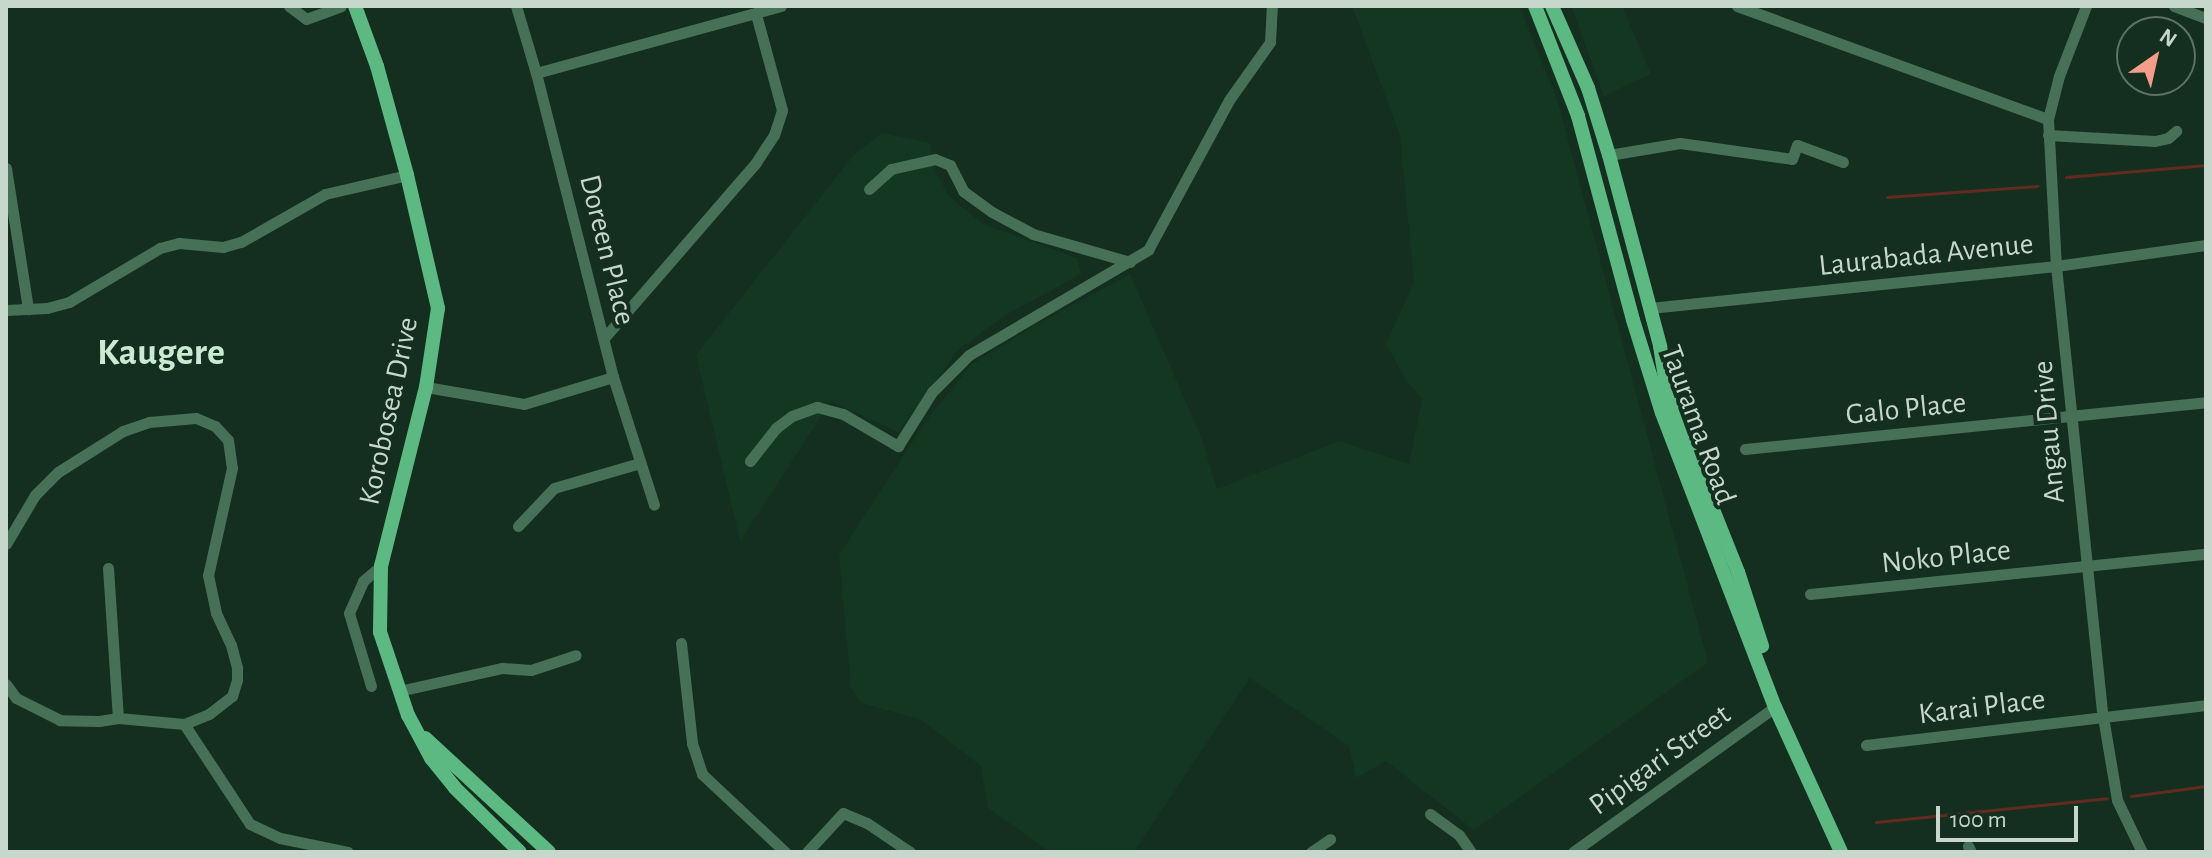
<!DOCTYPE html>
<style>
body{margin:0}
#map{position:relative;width:2212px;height:858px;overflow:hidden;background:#142f1f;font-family:"Alegreya Sans",sans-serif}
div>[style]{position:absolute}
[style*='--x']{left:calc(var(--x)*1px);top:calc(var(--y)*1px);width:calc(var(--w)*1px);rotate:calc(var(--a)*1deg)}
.built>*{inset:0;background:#143722}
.stream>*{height:3px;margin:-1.5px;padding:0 1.5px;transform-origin:1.5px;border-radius:1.5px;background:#622b20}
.minor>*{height:11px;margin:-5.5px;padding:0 5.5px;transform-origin:5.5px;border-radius:5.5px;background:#477156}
.major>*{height:14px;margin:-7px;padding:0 7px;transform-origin:7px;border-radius:7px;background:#5cb981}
span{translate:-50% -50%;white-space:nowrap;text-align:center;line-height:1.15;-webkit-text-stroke:8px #142f1f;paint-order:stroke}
.street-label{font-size:30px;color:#c7d7cc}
.district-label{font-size:38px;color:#caead4;font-weight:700}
.frame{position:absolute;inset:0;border:8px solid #c7d7cc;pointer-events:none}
.north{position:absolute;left:2116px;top:16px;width:80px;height:80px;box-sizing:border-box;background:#142f1f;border:2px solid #5c7264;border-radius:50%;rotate:34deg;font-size:22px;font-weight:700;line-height:32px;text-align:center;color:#c7d7cc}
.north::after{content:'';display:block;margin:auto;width:28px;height:36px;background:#f49d8b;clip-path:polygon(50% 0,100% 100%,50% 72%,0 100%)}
.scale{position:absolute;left:1936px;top:806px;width:142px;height:36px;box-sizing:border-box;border:4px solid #c7d7cc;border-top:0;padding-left:10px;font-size:24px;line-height:28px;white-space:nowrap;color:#c7d7cc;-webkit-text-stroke:6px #142f1f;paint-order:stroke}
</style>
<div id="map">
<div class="built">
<div style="clip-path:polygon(1352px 6px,1519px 6px,1557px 99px,1708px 662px,1474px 830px,1386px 761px,1356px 778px,1349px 746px,1250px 678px,1134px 852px,1050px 852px,988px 808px,981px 766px,920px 719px,861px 703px,851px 688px,839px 555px,926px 421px,971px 365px,1032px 327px,1130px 274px,1201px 437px,1217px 489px,1339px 441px,1409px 464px,1422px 399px,1406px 380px,1386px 344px,1414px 282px,1400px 135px)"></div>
<div style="clip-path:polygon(1571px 6px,1622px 6px,1651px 74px,1604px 96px)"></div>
<div style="clip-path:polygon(882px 133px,930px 143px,936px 173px,949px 196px,983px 224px,1077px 258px,1081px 274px,1004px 316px,958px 350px,898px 432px,831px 401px,740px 541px,696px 355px,853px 156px)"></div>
</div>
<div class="stream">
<div style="--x:2066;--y:177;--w:141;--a:-4.9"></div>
<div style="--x:1887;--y:197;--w:151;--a:-4.2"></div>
<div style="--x:2131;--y:796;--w:76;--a:-7.6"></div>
<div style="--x:1876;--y:822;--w:232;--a:-5.9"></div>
</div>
<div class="minor">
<div style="--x:289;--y:6;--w:21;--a:37"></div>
<div style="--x:306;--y:19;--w:37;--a:-20"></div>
<div style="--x:516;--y:6;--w:70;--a:73.4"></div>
<div style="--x:536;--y:73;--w:314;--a:75.8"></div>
<div style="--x:613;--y:377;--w:134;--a:72.2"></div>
<div style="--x:1737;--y:6;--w:331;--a:20"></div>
<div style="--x:2086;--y:6;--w:75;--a:111.1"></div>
<div style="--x:2059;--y:76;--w:44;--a:104.3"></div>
<div style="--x:2048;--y:119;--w:147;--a:86.9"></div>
<div style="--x:2056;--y:266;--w:453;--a:84.1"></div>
<div style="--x:2103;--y:717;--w:84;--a:80.4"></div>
<div style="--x:2117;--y:800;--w:58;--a:64.3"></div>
<div style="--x:2174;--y:6;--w:34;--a:21"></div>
<div style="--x:536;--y:73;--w:254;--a:-15.3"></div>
<div style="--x:2048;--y:135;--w:107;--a:3.2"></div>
<div style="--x:2155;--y:141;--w:13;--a:-13"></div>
<div style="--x:2168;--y:138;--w:11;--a:-41"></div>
<div style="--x:1609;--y:155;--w:72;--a:-9.6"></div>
<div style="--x:1680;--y:143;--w:113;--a:8.1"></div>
<div style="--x:1792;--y:159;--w:15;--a:-70"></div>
<div style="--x:1797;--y:145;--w:49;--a:20.3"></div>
<div style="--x:6;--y:168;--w:143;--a:81.1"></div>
<div style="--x:869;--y:189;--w:30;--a:-42"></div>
<div style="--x:891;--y:169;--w:45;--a:-12.8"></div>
<div style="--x:935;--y:159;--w:16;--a:22"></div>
<div style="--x:950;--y:165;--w:29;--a:63"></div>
<div style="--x:963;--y:191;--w:36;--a:36"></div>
<div style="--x:992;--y:212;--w:47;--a:28.2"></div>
<div style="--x:1033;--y:234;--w:101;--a:16.1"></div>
<div style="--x:1650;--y:308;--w:408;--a:-5.9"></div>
<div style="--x:2056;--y:266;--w:151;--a:-8"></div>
<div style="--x:6;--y:310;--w:41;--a:-2.8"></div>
<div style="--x:47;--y:308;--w:23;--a:-15"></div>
<div style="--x:69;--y:302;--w:106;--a:-30.7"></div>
<div style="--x:160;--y:248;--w:20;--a:-15"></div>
<div style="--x:179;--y:243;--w:44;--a:5.2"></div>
<div style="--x:223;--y:247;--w:19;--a:-16"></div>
<div style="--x:241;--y:242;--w:97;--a:-29.7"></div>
<div style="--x:325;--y:194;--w:84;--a:-13"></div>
<div style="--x:605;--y:337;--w:229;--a:-49.1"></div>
<div style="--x:755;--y:164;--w:35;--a:-57"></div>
<div style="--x:774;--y:135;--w:26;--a:-72"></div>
<div style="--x:782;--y:110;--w:99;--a:-105.2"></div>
<div style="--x:426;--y:387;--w:99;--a:9.8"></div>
<div style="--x:524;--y:404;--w:93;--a:-16.9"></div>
<div style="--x:1745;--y:449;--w:463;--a:-5.8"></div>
<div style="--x:750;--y:461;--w:42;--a:-51.8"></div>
<div style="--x:776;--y:428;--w:20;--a:-37"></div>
<div style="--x:792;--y:416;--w:27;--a:-20"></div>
<div style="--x:817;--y:407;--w:27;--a:15"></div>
<div style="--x:843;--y:414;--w:64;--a:30.2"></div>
<div style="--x:898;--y:446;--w:64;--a:-57.8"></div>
<div style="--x:932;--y:392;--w:52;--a:-45"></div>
<div style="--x:969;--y:355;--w:208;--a:-30.4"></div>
<div style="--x:1148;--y:250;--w:170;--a:-61.6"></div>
<div style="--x:1229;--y:100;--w:71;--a:-54.7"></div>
<div style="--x:1270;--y:42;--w:36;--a:-87"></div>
<div style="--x:518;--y:526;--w:52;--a:-46.5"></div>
<div style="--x:554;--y:488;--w:90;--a:-16.2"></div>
<div style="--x:6;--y:544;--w:57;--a:-59.4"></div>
<div style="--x:35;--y:495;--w:33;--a:-45"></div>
<div style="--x:58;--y:472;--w:77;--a:-32.2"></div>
<div style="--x:123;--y:431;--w:28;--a:-19"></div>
<div style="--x:149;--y:422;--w:47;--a:-4.9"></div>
<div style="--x:196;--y:418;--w:21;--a:23"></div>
<div style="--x:215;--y:426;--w:19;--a:47"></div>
<div style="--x:228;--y:440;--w:28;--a:82"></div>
<div style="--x:232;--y:468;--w:110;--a:102.6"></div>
<div style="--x:208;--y:575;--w:39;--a:78"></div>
<div style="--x:216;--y:613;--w:35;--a:65"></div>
<div style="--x:231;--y:645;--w:24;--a:75"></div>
<div style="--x:237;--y:668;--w:12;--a:90"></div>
<div style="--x:237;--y:680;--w:17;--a:107"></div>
<div style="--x:232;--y:696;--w:29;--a:142"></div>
<div style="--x:209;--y:714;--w:27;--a:158"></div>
<div style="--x:184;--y:724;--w:66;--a:-174.8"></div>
<div style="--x:118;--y:718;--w:19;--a:171"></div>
<div style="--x:99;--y:721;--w:39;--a:-179"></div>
<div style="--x:60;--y:720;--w:49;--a:-153.4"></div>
<div style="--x:16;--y:698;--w:17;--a:-126"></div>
<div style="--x:108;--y:568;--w:150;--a:86.2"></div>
<div style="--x:1810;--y:594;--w:398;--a:-5.8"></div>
<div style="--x:681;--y:643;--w:101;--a:83.7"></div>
<div style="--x:692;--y:743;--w:33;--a:72"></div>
<div style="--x:702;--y:774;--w:114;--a:43.2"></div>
<div style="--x:371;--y:686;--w:76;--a:-106.8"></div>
<div style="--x:349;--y:613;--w:35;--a:-66"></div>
<div style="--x:363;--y:581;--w:23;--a:-40"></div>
<div style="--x:399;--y:691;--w:106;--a:-12.6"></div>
<div style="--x:502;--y:668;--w:29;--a:4"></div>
<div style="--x:531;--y:670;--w:47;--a:-18.4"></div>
<div style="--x:184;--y:724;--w:120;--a:56.6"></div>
<div style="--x:250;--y:824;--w:33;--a:25"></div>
<div style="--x:280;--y:838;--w:69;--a:11.6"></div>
<div style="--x:1866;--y:745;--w:342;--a:-6.7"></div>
<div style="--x:1430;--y:814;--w:36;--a:36"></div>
<div style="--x:1459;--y:835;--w:21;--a:55"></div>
<div style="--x:1968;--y:846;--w:7;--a:63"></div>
<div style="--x:807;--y:852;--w:53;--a:-47.3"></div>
<div style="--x:843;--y:813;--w:26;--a:23"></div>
<div style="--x:867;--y:823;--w:52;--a:34"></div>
<div style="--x:1311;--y:852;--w:23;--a:-34"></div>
<div style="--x:1573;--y:852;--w:249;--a:-35.7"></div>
</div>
<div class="major">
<div style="--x:355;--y:6;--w:64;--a:69.9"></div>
<div style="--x:377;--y:66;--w:113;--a:74.6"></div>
<div style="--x:407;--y:175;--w:137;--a:76.9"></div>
<div style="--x:438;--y:308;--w:80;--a:98.6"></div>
<div style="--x:426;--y:387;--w:185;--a:104.1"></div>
<div style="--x:381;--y:566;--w:66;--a:90.9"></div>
<div style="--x:380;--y:632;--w:88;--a:71.4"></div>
<div style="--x:408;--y:715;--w:49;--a:61.9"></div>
<div style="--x:431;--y:758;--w:38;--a:51"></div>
<div style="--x:455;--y:788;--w:91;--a:44.6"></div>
<div style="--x:1535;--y:6;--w:118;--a:68.6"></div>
<div style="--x:1578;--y:116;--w:211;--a:74.9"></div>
<div style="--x:1633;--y:320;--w:97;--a:72.7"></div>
<div style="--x:1662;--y:413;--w:315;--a:69"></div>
<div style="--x:1775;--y:707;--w:159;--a:65.5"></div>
<div style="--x:1552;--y:6;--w:90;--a:66.3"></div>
<div style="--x:1588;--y:88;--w:70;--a:72.6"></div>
<div style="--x:1609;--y:155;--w:198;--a:75"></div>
<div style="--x:1660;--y:346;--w:52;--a:81.1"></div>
<div style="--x:1668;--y:397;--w:188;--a:68.2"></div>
<div style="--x:1738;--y:572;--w:78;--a:72"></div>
<div style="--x:425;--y:738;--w:168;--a:42.6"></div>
</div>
<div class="street-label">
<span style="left:607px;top:250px;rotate:76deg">Doreen Place</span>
<span style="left:1926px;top:255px;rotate:-6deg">Laurabada Avenue</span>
<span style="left:1906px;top:409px;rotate:-6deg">Galo Place</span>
<span style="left:389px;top:411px;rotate:-78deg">Korobosea Drive</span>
<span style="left:1698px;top:425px;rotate:70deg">Taurama Road</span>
<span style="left:2049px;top:432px;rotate:-95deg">Angau Drive</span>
<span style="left:1946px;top:557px;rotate:-6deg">Noko Place</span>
<span style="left:1982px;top:707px;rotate:-7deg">Karai Place</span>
<span style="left:1660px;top:760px;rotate:-36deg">Pipigari Street</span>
</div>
<div class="district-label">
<span style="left:161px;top:354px">Kaugere</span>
</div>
<div class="frame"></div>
<div class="north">N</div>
<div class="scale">100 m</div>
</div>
